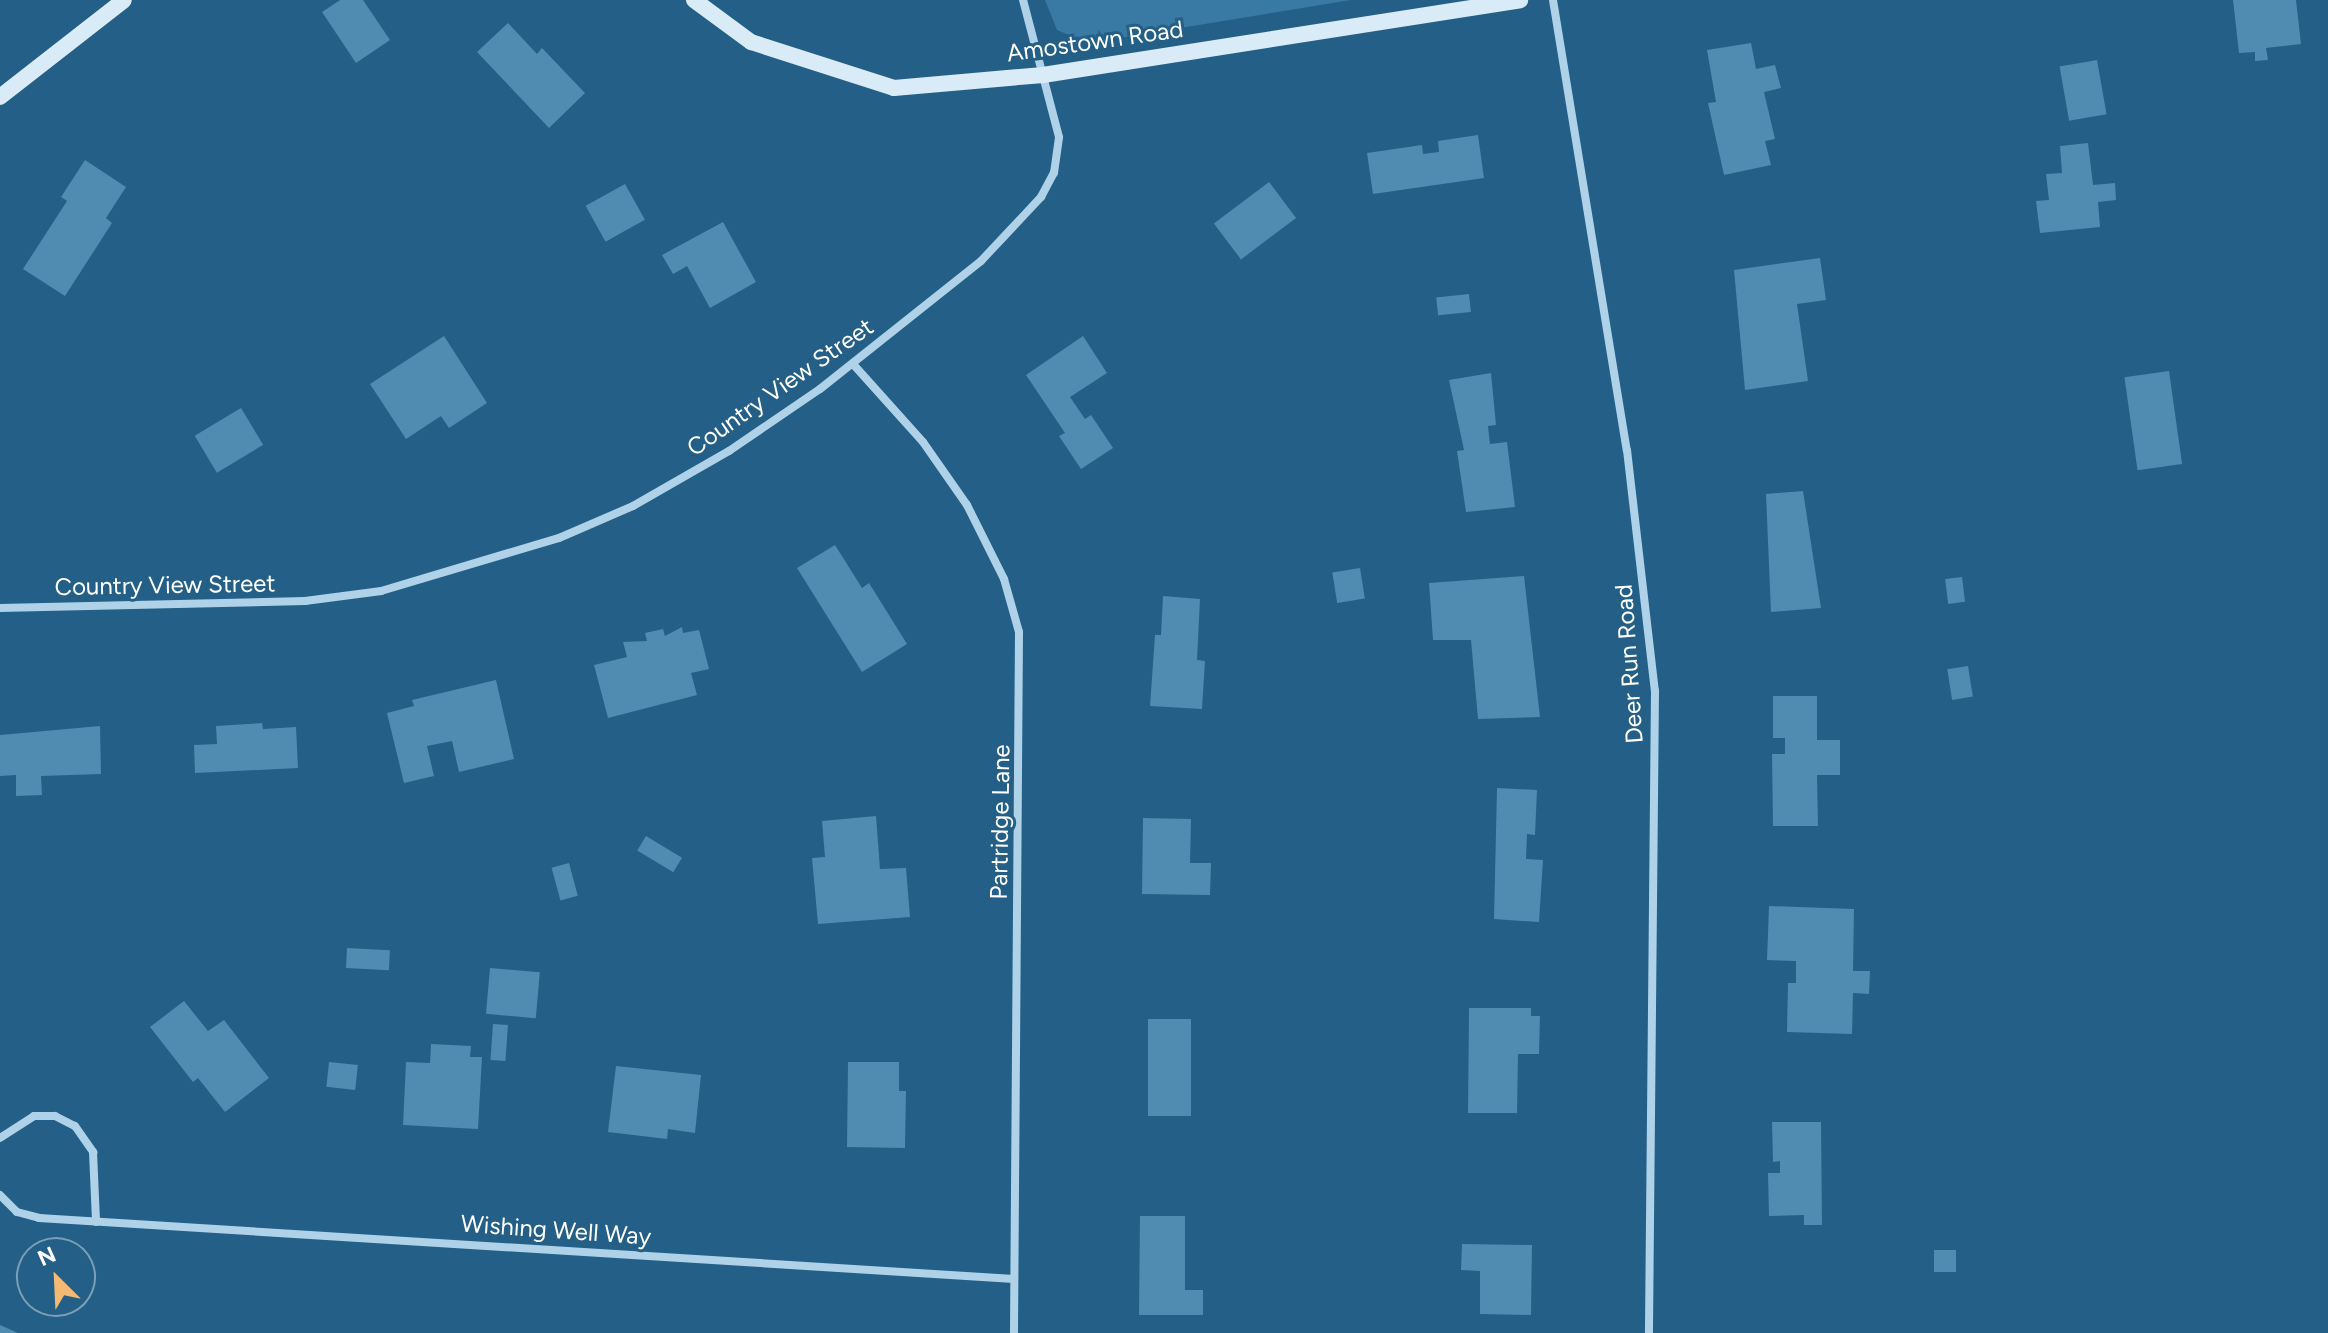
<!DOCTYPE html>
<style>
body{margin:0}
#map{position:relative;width:2328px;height:1333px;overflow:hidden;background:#245f87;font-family:Figtree,sans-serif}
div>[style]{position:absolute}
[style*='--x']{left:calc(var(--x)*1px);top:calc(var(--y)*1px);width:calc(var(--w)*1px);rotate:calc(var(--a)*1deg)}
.green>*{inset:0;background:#387aa3}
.building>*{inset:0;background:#508bb1;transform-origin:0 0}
.street>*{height:8px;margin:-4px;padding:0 4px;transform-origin:4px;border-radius:4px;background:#afd2e9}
.secondary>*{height:16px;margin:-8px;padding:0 8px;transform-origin:8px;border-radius:8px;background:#d9ebf7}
span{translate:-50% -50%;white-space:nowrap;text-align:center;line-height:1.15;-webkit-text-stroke:6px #245f87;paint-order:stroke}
.street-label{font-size:24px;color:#fff}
.north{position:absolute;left:16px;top:1237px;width:80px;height:80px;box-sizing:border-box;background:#245f87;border:2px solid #7c9fb7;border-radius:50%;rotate:336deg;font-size:22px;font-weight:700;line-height:32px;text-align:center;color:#fff}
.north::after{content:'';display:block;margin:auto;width:28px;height:36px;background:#f4b972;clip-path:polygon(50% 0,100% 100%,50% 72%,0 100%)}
</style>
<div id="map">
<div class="green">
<div style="clip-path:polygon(1045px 0,1351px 0,1089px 43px,1057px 30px)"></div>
</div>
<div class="building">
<div style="clip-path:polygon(340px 0,363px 0,390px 40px,356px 63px,322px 12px)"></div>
<div style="clip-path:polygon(2233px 0,2296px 0,2301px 44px,2266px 48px,2268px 60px,2255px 61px,2255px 52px,2239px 53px)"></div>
<div style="clip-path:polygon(508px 23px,537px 54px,542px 48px,585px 93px,549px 128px,477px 52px)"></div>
<div style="clip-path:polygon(1751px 43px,1756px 69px,1775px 65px,1781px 88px,1764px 92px,1775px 139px,1765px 141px,1771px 165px,1724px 175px,1708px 103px,1716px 102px,1707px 50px)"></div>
<div style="left:2097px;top:60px;width:55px;height:38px;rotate:80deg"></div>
<div style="clip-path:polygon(1478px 135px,1484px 178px,1373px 194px,1367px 153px,1422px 145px,1423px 154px,1439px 152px,1438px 141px)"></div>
<div style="clip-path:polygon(2088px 143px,2093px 185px,2115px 183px,2116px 200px,2098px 202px,2100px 227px,2040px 233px,2036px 201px,2049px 200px,2046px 174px,2062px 173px,2060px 146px)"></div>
<div style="clip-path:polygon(85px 160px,126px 187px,106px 218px,112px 223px,65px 296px,23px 269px,67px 201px,61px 197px)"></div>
<div style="left:1269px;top:182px;width:45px;height:69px;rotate:53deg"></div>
<div style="left:625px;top:184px;width:41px;height:45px;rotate:61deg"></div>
<div style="clip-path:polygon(723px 222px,756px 282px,710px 308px,687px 266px,673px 274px,662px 255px)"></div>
<div style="clip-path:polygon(1820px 258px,1826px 300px,1797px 304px,1808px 381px,1745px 390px,1734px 270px)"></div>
<div style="left:1469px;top:294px;width:18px;height:33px;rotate:84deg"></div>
<div style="clip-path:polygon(444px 336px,487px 403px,449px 428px,441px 416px,406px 439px,370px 384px)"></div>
<div style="clip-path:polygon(1083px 336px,1107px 373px,1070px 397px,1085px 419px,1091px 415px,1113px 448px,1081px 469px,1059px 436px,1065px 433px,1026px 375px)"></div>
<div style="left:2169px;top:371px;width:94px;height:45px;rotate:82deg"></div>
<div style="clip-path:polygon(1491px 373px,1496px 425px,1488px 426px,1490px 444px,1507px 442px,1515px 507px,1466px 512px,1457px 451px,1464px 450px,1449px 380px)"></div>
<div style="left:241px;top:408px;width:43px;height:54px;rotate:59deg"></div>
<div style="clip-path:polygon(1803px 491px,1821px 608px,1771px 612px,1766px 494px)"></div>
<div style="clip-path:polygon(835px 545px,862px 588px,869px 583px,907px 644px,862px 672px,797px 568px)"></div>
<div style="left:1360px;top:568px;width:31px;height:28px;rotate:81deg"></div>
<div style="clip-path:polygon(1524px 576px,1540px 717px,1478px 719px,1471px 640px,1433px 640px,1429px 583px)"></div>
<div style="left:1962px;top:577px;width:25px;height:17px;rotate:83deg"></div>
<div style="clip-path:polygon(1163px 596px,1200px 599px,1197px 660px,1205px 661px,1202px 709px,1150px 706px,1155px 635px,1161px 635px)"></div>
<div style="clip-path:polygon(682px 627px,683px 633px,699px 630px,709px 669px,691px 673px,697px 695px,608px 718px,594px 665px,627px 657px,623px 642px,647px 641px,645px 633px,663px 629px,665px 636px)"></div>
<div style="left:1968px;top:666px;width:31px;height:21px;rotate:81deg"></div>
<div style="clip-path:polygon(496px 680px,514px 759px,459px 772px,452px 741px,427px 746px,434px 776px,404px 783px,387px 713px,414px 706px,412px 700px)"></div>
<div style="clip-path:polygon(1773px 696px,1817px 696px,1817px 740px,1840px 740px,1840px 775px,1817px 775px,1818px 826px,1773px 826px,1772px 754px,1785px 754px,1785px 738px,1773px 738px)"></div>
<div style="clip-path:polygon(262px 723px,263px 729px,296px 727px,298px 768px,195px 773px,194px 745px,217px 744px,216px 726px)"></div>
<div style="clip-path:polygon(100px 726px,101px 774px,41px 776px,42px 795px,16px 796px,16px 775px,0 776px,0 735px)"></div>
<div style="clip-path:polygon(1497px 788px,1537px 790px,1535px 835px,1527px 834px,1526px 859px,1543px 860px,1539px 922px,1494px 919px)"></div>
<div style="clip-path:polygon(876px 816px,880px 869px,906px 868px,910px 917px,818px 924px,812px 858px,825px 857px,822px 821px)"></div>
<div style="clip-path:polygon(1143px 818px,1191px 819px,1190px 863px,1211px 863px,1210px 895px,1142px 894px)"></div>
<div style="left:646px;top:836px;width:42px;height:17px;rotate:31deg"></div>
<div style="left:569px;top:863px;width:34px;height:18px;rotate:75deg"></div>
<div style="clip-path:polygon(1769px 906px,1854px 909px,1853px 971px,1870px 971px,1869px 994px,1853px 993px,1852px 1034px,1787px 1032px,1788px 983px,1796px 983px,1796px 961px,1767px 960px)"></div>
<div style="left:347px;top:948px;width:43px;height:20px;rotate:3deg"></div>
<div style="left:490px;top:968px;width:50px;height:46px;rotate:5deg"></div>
<div style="clip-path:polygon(184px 1001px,208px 1031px,224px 1020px,269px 1078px,225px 1112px,198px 1078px,193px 1082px,150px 1027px)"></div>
<div style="clip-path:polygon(1469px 1008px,1531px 1008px,1531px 1016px,1540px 1016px,1539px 1054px,1518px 1054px,1517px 1113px,1468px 1113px)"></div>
<div style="left:1148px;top:1019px;width:43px;height:97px"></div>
<div style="left:493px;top:1024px;width:15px;height:36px;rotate:4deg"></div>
<div style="clip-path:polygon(431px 1044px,471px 1046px,470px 1057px,482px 1057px,478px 1129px,403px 1125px,406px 1062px,430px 1063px)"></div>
<div style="left:329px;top:1062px;width:29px;height:25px;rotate:6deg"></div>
<div style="clip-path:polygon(848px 1062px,899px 1062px,899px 1091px,906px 1091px,905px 1148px,847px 1147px)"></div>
<div style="clip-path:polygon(616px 1066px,701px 1075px,695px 1133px,668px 1129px,667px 1139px,608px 1132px)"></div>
<div style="clip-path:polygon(1772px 1122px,1821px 1122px,1822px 1225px,1804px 1225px,1804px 1215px,1769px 1216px,1768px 1173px,1780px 1173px,1780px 1161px,1773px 1162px)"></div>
<div style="clip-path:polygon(1140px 1216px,1185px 1216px,1185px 1290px,1203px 1290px,1203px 1315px,1139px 1315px)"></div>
<div style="clip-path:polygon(1462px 1244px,1532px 1245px,1531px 1315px,1480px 1314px,1480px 1271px,1461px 1270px)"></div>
<div style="left:1934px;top:1250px;width:22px;height:22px"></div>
<div style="clip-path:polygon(0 1325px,18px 1333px,0 1333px)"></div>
</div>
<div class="street">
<div style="--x:1553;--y:0;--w:456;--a:80.7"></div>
<div style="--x:1627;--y:450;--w:243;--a:83.4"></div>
<div style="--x:1655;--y:691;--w:642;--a:90.54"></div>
<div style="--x:853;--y:364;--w:105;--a:48.1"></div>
<div style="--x:923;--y:442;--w:77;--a:55.1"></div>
<div style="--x:967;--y:505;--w:83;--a:63.4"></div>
<div style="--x:1004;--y:579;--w:55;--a:74.2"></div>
<div style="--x:1019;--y:632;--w:701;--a:90.41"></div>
<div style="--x:0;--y:608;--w:305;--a:-1.3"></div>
<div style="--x:305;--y:601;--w:77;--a:-7.5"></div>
<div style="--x:381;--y:591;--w:186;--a:-16.6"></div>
<div style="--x:559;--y:538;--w:81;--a:-23.4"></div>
<div style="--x:633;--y:506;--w:111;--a:-29.8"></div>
<div style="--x:729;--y:451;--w:110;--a:-34.3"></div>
<div style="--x:820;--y:389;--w:206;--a:-38.5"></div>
<div style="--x:981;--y:261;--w:88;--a:-46.8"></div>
<div style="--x:1041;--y:197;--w:27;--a:-62"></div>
<div style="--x:1054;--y:173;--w:36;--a:-82"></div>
<div style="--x:1059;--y:137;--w:142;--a:-104.7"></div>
<div style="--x:0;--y:1138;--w:40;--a:-32.9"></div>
<div style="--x:34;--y:1116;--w:21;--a:0"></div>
<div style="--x:55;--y:1116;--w:22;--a:27"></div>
<div style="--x:75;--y:1126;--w:32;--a:55"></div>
<div style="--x:93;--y:1152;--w:70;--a:87.5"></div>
<div style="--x:0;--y:1195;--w:24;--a:45"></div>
<div style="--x:17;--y:1212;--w:23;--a:15"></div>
<div style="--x:39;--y:1218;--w:977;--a:3.58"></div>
</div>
<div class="secondary">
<div style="--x:694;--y:0;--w:71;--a:36.4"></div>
<div style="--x:751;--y:42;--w:150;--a:17.8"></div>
<div style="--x:894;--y:88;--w:150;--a:-5"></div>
<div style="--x:1043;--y:75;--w:483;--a:-8.9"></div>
<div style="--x:0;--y:97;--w:157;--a:-38"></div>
</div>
<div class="street-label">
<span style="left:1095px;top:41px;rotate:-8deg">Amostown Road</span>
<span style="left:780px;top:387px;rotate:-35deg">Country View Street</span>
<span style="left:165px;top:585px;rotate:-1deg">Country View Street</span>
<span style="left:1629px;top:664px;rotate:-94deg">Deer Run Road</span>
<span style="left:1000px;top:822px;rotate:-89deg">Partridge Lane</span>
<span style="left:556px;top:1230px;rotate:4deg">Wishing Well Way</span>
</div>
<div class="north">N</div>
</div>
